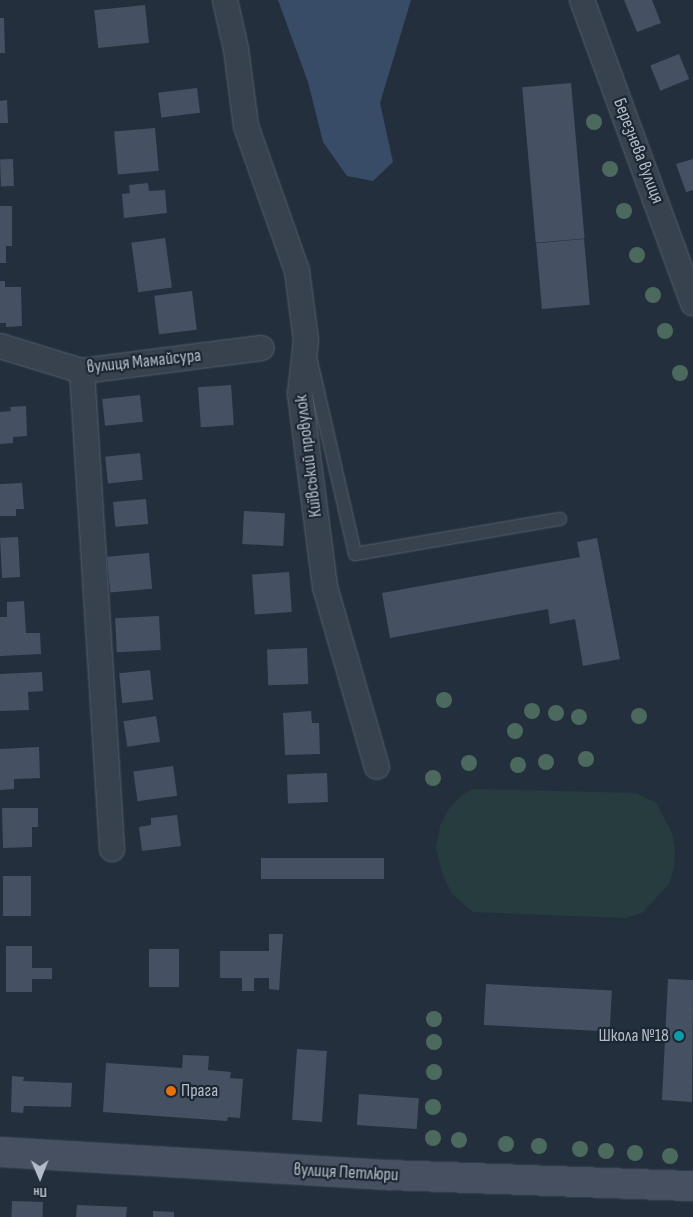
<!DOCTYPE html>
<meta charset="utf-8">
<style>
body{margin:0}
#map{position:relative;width:693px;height:1217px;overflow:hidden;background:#242f3e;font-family:"Sofia Sans Condensed",sans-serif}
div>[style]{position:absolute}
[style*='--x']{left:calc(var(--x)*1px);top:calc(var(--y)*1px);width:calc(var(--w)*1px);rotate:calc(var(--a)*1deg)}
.green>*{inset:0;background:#263c3f}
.water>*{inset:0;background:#394c67}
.building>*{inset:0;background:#455162;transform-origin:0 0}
.roads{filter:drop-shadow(0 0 1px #565f6c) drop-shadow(0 0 1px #565f6c)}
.lane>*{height:12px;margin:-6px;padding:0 6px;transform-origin:6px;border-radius:6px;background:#38414e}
.street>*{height:24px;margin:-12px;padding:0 12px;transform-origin:12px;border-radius:12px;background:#38414e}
.secondary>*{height:28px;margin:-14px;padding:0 14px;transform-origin:14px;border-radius:14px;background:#465061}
.trees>*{width:16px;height:16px;margin:-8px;border-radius:50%;background:#4b6a5d}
.dots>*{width:14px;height:14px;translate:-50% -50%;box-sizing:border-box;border:2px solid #1d2633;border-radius:50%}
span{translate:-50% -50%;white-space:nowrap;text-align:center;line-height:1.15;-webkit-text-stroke:4.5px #1d2633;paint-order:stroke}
.street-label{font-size:18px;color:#b4bcc9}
.poi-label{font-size:18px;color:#b4bcc9}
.right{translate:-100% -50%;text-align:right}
.left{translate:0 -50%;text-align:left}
.north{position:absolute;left:15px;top:1152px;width:50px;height:50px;-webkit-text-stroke:4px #1d2633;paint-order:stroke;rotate:179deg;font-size:14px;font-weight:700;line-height:20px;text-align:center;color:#b4bcc9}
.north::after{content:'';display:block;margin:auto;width:18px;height:22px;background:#b4bcc9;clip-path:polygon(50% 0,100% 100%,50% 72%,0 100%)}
</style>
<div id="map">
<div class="green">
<div style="clip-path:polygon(473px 789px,636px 793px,656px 803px,672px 833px,675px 849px,674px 868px,669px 884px,642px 913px,625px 918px,473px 912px,452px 894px,442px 873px,436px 848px,440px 826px,449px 809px,462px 795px)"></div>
</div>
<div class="water">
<div style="clip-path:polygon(278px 0,411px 0,380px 103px,393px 162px,373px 181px,347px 176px,323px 142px,308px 82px)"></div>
</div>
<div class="building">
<div style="clip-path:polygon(624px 0,652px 0,661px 23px,637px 32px)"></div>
<div style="left:145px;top:5px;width:38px;height:51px;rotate:84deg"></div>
<div style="clip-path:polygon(0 18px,4px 18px,5px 53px,0 53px)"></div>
<div style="left:679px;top:54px;width:27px;height:31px;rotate:68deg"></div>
<div style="left:571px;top:83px;width:156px;height:49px;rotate:85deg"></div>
<div style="left:197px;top:88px;width:25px;height:39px;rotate:83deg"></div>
<div style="clip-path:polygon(7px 100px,8px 123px,0 123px,0 101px)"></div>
<div style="left:155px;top:128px;width:43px;height:41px;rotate:85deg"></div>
<div style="left:13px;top:159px;width:27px;height:13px;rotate:88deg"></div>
<div style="clip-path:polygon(693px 159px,693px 190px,686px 192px,676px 164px)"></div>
<div style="clip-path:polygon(148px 183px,149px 191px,165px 190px,167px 213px,124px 218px,122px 194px,130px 193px,129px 185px)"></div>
<div style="clip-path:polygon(0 206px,12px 206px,12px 246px,6px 246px,6px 263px,0 263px)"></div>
<div style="left:165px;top:238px;width:50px;height:34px;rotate:82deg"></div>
<div style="left:584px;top:239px;width:66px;height:48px;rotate:85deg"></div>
<div style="clip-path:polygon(0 281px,5px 281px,5px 287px,21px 287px,22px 326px,6px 327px,6px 323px,0 323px)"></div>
<div style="left:192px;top:291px;width:39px;height:38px;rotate:83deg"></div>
<div style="left:231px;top:385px;width:40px;height:33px;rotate:86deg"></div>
<div style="left:140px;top:395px;width:27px;height:38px;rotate:84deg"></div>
<div style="clip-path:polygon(26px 406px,27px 436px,13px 437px,13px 443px,0 444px,0 412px,11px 411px,10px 407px)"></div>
<div style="left:140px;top:453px;width:27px;height:35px;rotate:84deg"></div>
<div style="clip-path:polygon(22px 483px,24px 509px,16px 509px,16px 516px,0 516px,0 484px)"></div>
<div style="left:146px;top:499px;width:25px;height:33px;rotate:85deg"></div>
<div style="left:244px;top:511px;width:41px;height:33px;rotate:3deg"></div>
<div style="left:18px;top:537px;width:40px;height:18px;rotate:87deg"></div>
<div style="clip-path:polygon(597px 538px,620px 659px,583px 666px,575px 619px,550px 624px,548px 609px,390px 638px,382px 593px,580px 557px,577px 542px)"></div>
<div style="left:149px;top:553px;width:36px;height:42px;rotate:85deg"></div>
<div style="left:289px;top:572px;width:40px;height:37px;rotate:86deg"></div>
<div style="clip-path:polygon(24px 601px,26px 633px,40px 633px,41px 654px,0 656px,0 617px,7px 617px,7px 602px)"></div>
<div style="left:159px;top:616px;width:34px;height:44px;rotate:87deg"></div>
<div style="left:307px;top:648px;width:36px;height:40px;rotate:88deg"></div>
<div style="left:150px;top:670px;width:30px;height:31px;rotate:84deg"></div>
<div style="clip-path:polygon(42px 672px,43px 691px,28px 692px,29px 710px,0 711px,0 674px)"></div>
<div style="clip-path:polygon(311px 711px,312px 723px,319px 723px,320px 754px,285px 755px,283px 713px)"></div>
<div style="left:156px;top:716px;width:26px;height:33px;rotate:81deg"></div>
<div style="clip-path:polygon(39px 747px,40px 778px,14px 779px,14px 789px,0 790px,0 749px)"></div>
<div style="left:173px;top:766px;width:30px;height:40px;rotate:82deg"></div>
<div style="left:327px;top:773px;width:29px;height:40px;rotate:88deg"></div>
<div style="clip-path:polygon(2px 808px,38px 808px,38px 827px,32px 827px,32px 847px,3px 848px)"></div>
<div style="clip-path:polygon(177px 815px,181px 846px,142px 851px,139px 827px,151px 825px,151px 818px)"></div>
<div style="left:384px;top:858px;width:21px;height:123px;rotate:90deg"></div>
<div style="left:3px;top:876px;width:28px;height:40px"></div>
<div style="clip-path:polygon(269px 934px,283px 934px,279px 990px,269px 989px,269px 978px,254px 978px,254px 991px,242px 991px,242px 978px,220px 978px,220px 951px,269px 951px)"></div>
<div style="clip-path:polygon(6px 946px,32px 946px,32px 968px,52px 968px,52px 979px,32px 979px,32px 992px,6px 992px)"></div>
<div style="left:149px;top:949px;width:30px;height:38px"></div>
<div style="clip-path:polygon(668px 979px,693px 980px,692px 1102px,662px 1100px)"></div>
<div style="left:486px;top:984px;width:126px;height:41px;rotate:3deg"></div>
<div style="left:297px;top:1049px;width:30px;height:71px;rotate:4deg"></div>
<div style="clip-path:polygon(183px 1055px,209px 1056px,208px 1070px,231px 1072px,230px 1078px,243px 1079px,240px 1118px,228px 1117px,227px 1121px,103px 1112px,106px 1063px,182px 1068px)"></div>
<div style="clip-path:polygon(12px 1076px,24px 1077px,23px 1081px,72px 1083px,71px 1107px,24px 1106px,23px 1113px,11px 1112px)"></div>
<div style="left:359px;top:1094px;width:60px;height:31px;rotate:4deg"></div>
<div style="left:12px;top:1201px;width:31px;height:16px;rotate:2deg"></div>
<div style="clip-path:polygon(77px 1205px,127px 1207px,126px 1217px,76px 1217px)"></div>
<div style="clip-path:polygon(153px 1211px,174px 1212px,174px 1217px,153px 1217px)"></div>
</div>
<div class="roads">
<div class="lane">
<div style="--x:310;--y:357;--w:202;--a:77.1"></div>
<div style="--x:355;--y:554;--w:208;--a:-9.7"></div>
</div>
<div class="street">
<div style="--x:225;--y:0;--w:50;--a:77.3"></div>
<div style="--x:236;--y:49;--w:78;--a:82.6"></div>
<div style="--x:246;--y:126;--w:154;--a:70.6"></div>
<div style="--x:297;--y:271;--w:70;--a:82.6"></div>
<div style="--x:306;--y:340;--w:54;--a:96.3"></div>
<div style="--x:300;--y:394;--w:195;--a:82.6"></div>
<div style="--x:325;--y:587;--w:187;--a:73.9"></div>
<div style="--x:582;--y:0;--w:323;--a:69.9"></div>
<div style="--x:0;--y:346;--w:86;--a:17"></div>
<div style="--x:82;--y:371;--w:181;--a:-7.3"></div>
<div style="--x:82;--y:371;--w:479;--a:86.4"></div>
</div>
<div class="secondary">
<div style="--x:0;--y:1152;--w:390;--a:3.4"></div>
<div style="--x:389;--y:1175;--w:304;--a:2.1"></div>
</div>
</div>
<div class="trees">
<div style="left:594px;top:122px"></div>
<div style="left:610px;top:169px"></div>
<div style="left:624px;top:211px"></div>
<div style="left:637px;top:255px"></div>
<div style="left:653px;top:295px"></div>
<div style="left:665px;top:331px"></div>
<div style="left:680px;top:373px"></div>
<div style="left:444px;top:700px"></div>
<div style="left:532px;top:711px"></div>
<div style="left:556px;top:713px"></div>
<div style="left:639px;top:716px"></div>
<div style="left:579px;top:717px"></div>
<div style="left:515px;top:731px"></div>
<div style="left:586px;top:759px"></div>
<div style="left:546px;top:762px"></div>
<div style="left:469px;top:763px"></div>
<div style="left:518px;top:765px"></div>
<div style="left:433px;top:778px"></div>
<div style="left:434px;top:1019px"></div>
<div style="left:434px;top:1042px"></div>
<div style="left:434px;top:1072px"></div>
<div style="left:433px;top:1107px"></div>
<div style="left:433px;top:1138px"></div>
<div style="left:459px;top:1140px"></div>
<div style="left:506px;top:1144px"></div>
<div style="left:539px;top:1146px"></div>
<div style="left:580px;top:1149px"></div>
<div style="left:606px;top:1151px"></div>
<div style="left:635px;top:1153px"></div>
<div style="left:670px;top:1156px"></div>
</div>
<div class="dots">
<div style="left:679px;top:1036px;background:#0f9aa8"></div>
<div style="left:171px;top:1091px;background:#e8710a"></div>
</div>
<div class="street-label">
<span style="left:638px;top:151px;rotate:69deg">Березнева вулиця</span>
<span style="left:144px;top:362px;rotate:-6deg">вулиця Мамайсура</span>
<span style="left:309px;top:456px;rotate:-97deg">Київський провулок</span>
<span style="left:346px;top:1173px;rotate:3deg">вулиця Петлюри</span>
</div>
<div class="poi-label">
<span class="right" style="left:669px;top:1036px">Школа №18</span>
<span class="left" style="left:181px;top:1091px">Прага</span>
</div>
<div class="north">Пн</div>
</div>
